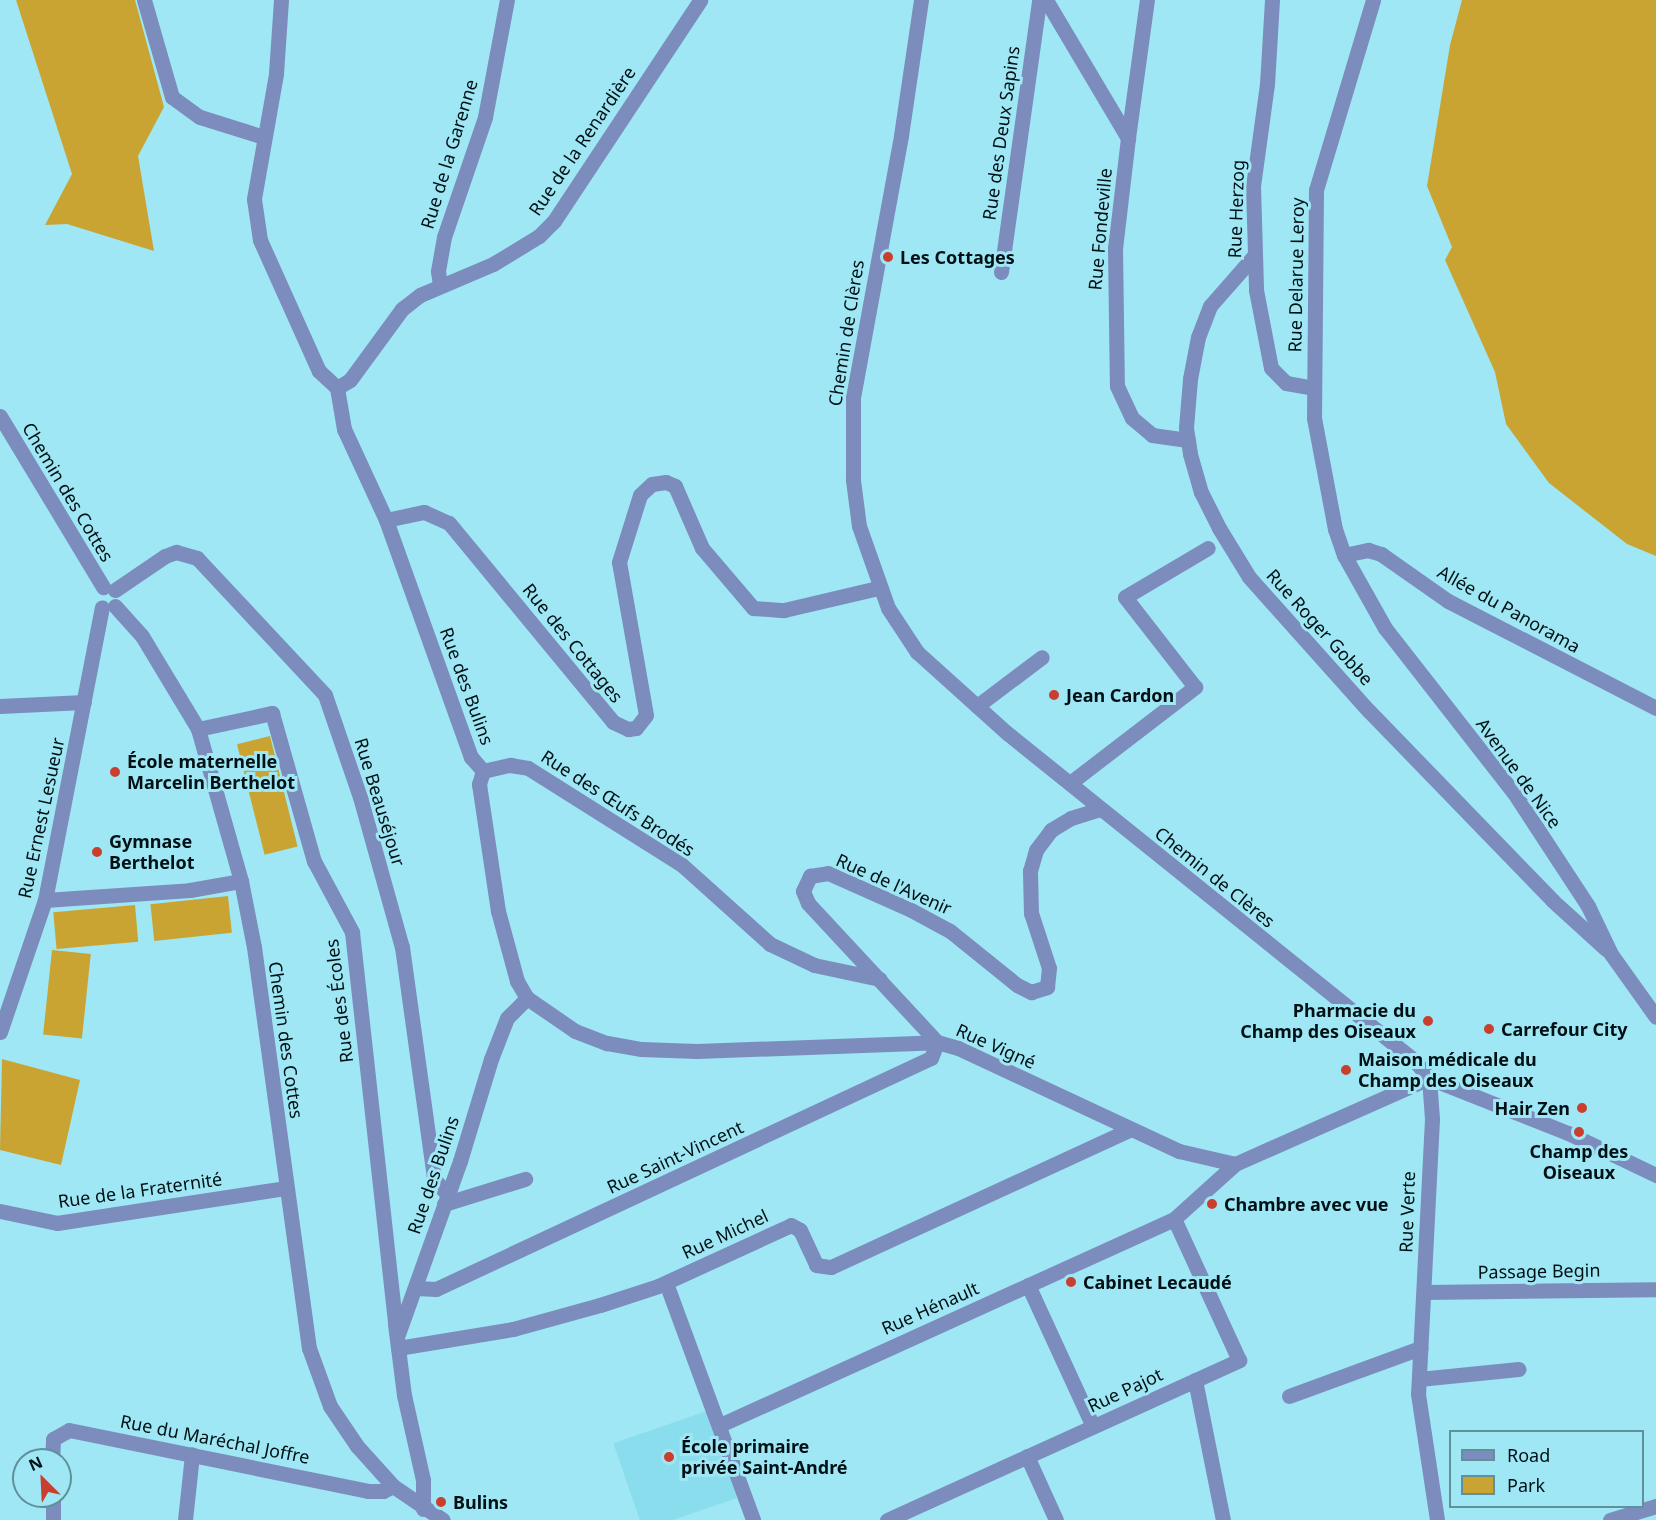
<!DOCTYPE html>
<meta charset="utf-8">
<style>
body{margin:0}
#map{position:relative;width:1656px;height:1520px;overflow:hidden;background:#9fe7f4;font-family:"Noto Sans",sans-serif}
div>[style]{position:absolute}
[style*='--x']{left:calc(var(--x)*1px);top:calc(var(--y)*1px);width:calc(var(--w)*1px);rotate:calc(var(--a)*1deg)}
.built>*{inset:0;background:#89ddec;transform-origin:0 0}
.green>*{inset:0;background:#c9a432;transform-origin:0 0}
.minor>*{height:15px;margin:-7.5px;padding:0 7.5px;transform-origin:7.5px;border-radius:7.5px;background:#7c8cbd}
.dots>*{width:16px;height:16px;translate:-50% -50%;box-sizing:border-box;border:3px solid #9fe7f4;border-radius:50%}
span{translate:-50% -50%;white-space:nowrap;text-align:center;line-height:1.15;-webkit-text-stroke:6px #9fe7f4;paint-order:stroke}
.street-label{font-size:18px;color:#001115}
.poi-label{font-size:18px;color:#001115;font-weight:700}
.left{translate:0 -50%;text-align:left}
.right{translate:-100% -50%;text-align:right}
.legend{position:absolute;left:1449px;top:1430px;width:195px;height:78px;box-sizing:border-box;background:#9fe7f4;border:2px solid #5f919b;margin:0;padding:8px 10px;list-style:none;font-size:18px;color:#001115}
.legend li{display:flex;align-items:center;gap:12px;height:30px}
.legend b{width:30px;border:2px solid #5f919b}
.north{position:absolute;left:12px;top:1448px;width:60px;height:60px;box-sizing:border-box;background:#9fe7f4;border:2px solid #5f919b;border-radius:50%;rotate:336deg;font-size:16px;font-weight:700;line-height:24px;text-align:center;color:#001115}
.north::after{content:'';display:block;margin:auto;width:21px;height:27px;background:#ca3e2e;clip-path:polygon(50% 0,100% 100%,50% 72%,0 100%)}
</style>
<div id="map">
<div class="built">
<div style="left:707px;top:1411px;width:92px;height:99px;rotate:71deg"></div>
</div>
<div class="green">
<div style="clip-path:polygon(16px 0,135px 0,164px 107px,138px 156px,154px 251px,67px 224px,45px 225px,72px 174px)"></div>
<div style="clip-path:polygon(1462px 0,1656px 0,1656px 556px,1627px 544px,1549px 483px,1506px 424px,1495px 372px,1445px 260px,1452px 247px,1427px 186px,1450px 45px)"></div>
<div style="left:270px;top:736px;width:114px;height:34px;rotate:76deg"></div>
<div style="left:228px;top:896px;width:37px;height:78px;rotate:84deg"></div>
<div style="left:135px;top:905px;width:37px;height:82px;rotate:85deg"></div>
<div style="left:52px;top:950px;width:39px;height:85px;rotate:6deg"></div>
<div style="clip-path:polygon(2px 1059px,80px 1080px,61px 1165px,0 1150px)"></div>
</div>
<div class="minor">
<div style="--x:144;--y:0;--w:101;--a:73.9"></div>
<div style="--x:172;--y:97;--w:34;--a:36"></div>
<div style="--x:200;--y:117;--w:67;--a:17.4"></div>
<div style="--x:281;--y:0;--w:74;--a:93.9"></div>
<div style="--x:276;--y:74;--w:127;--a:100"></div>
<div style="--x:254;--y:199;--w:41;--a:81.7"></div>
<div style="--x:260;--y:240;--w:144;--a:65.8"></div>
<div style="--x:319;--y:371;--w:25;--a:43"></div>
<div style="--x:337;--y:388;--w:42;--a:80.3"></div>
<div style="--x:344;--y:429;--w:100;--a:65.2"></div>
<div style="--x:386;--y:520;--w:252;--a:70.3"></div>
<div style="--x:471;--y:757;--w:18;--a:49"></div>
<div style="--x:483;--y:771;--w:14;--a:107"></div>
<div style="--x:479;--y:784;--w:128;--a:81.5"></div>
<div style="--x:498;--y:911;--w:73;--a:74.8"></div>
<div style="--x:517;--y:981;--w:20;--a:60"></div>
<div style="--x:527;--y:998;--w:28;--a:135"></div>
<div style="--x:507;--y:1018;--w:44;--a:111.3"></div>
<div style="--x:491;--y:1059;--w:107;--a:106.9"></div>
<div style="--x:460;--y:1161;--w:187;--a:109.7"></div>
<div style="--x:921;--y:0;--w:137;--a:98.4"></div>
<div style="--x:901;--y:136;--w:266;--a:100.4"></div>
<div style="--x:853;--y:398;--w:82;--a:90"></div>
<div style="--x:853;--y:480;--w:46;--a:82.6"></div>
<div style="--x:859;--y:526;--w:87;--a:70.5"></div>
<div style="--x:888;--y:608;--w:53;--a:56.6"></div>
<div style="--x:917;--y:652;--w:121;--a:42"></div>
<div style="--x:1007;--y:733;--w:523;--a:38.8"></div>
<div style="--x:1415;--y:1061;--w:22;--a:51"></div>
<div style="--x:1046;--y:0;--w:161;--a:59.3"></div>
<div style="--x:1128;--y:138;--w:111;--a:96.7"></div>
<div style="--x:1115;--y:248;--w:138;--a:89.2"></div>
<div style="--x:1117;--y:386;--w:35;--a:65"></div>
<div style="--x:1132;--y:418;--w:26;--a:40"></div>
<div style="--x:1152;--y:435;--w:36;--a:8"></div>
<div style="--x:1272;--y:0;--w:84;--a:93.4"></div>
<div style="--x:1267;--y:84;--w:103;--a:97.8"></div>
<div style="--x:1253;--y:186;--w:104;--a:88.3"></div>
<div style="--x:1256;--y:290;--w:79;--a:79.1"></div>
<div style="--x:1271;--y:368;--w:21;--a:45"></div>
<div style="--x:1286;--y:383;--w:28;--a:10"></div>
<div style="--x:1373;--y:0;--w:198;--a:106.7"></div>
<div style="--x:1316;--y:190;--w:228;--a:90.5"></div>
<div style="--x:1314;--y:418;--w:113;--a:79.3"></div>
<div style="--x:1335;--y:529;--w:28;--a:71"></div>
<div style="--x:1344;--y:555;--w:84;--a:60.7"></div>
<div style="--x:1385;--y:628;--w:209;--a:52"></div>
<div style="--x:1514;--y:793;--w:135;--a:56.8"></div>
<div style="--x:1588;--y:906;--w:53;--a:64.4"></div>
<div style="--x:1611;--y:954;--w:77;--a:54.5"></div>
<div style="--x:1128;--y:138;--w:139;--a:-82.2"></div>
<div style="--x:1253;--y:257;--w:65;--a:131.3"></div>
<div style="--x:1210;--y:306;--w:33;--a:111"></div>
<div style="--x:1198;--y:337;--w:43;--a:100.8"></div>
<div style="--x:1190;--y:379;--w:49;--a:94.7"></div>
<div style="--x:1186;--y:428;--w:26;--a:81"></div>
<div style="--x:1190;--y:454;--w:40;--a:74"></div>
<div style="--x:1201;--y:492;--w:40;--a:63.4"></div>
<div style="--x:1219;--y:528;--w:57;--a:58.5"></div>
<div style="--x:1249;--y:577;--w:180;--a:48.2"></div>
<div style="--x:1369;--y:711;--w:264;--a:45.9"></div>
<div style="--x:1553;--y:901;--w:72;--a:42.2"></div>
<div style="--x:1001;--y:272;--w:275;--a:-82"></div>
<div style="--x:440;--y:285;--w:14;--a:-98"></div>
<div style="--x:438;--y:271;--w:35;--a:-80"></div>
<div style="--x:444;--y:237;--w:127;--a:-71.1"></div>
<div style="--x:485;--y:117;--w:119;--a:-79.4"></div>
<div style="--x:337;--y:388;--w:15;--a:-32"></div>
<div style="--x:350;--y:380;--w:88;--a:-53.8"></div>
<div style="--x:402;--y:309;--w:23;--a:-38"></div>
<div style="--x:420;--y:295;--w:79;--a:-23"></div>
<div style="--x:493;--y:264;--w:54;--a:-31.3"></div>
<div style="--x:539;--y:236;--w:21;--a:-45"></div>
<div style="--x:554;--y:221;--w:265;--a:-56.5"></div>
<div style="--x:0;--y:416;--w:200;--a:58.9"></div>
<div style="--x:386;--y:520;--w:39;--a:-12"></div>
<div style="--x:424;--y:512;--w:27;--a:24"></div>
<div style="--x:449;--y:523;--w:258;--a:50.5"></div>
<div style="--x:613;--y:722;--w:17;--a:25"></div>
<div style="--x:628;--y:729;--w:8;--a:-7"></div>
<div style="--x:636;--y:728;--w:16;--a:-52"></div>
<div style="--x:646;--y:715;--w:155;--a:-100"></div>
<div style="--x:619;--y:562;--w:70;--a:-72.6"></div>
<div style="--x:640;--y:495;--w:16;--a:-43"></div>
<div style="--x:652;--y:484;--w:14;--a:-8"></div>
<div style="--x:666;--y:482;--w:10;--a:24"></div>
<div style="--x:675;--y:486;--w:68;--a:66.5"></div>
<div style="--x:702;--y:548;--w:79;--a:49.6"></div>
<div style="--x:753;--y:608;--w:31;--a:4"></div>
<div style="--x:784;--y:610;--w:97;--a:-13.2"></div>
<div style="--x:1344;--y:555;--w:25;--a:-12"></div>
<div style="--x:1368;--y:550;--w:14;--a:17"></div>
<div style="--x:1381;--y:554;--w:82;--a:35"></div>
<div style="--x:1448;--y:601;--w:234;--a:27.2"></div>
<div style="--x:115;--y:590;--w:60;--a:-34.2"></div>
<div style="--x:165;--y:556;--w:12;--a:-20"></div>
<div style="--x:176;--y:552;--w:22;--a:16"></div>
<div style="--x:197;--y:558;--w:187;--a:46.9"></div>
<div style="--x:325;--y:695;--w:108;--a:71.1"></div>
<div style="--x:360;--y:797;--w:156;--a:74.4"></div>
<div style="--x:402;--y:947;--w:234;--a:82.1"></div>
<div style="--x:434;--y:1179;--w:20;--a:49"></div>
<div style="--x:115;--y:606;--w:40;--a:48"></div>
<div style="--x:142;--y:636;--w:109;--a:58.9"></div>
<div style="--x:198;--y:729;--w:158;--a:74.2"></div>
<div style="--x:241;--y:881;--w:67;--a:78.9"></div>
<div style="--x:254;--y:947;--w:405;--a:82.2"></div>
<div style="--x:309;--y:1348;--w:62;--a:70.1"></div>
<div style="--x:330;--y:1406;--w:48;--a:56"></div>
<div style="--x:357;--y:1446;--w:54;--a:48"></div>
<div style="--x:393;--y:1486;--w:60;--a:34.2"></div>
<div style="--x:0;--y:706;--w:84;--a:-2.7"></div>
<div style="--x:977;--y:706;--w:81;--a:-37"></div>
<div style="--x:198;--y:729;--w:76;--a:-12.2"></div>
<div style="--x:272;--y:713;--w:154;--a:74.2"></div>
<div style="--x:314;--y:861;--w:81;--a:61.8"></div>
<div style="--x:352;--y:932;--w:394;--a:83.7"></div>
<div style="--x:395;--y:1324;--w:72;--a:82.8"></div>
<div style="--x:404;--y:1395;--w:87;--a:77.4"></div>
<div style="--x:423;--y:1480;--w:29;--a:90"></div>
<div style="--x:483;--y:771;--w:28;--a:-13"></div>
<div style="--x:510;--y:765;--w:18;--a:9"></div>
<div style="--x:528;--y:768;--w:182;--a:32.2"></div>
<div style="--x:682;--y:865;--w:118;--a:41.9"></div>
<div style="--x:770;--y:944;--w:49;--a:25.5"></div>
<div style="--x:814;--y:965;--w:67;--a:12"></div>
<div style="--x:1070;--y:783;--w:158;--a:-37.5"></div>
<div style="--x:1195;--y:687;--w:114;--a:-127.9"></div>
<div style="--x:1125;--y:597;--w:96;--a:-30.6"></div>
<div style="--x:45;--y:900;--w:145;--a:-3.9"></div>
<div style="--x:190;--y:890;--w:52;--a:-10"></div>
<div style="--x:527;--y:998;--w:58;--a:34.5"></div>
<div style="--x:575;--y:1031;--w:34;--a:21"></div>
<div style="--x:607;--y:1043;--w:35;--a:10"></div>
<div style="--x:641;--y:1049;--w:56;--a:2"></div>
<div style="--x:697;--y:1051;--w:240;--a:-2.1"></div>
<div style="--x:937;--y:1042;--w:22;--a:16"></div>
<div style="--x:958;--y:1048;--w:244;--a:25"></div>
<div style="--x:1179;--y:1151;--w:57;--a:13.1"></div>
<div style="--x:1235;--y:1164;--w:212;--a:-23.9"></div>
<div style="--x:0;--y:1032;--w:139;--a:-71.2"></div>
<div style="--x:45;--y:900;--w:298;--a:-79"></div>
<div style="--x:1429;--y:1078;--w:41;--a:85.8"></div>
<div style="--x:1432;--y:1119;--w:275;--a:92.9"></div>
<div style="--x:1418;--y:1394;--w:127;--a:81.4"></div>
<div style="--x:1429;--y:1078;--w:149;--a:21.6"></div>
<div style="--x:1568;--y:1133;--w:98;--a:25.5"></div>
<div style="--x:444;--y:1204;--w:85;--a:-17.2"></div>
<div style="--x:0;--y:1211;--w:58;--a:11.9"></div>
<div style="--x:57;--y:1223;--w:232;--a:-8.7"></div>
<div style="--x:666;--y:1283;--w:252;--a:69.8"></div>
<div style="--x:1028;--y:1285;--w:155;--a:65.3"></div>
<div style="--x:416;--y:1288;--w:20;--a:3"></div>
<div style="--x:436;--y:1289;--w:546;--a:-25.02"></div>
<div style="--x:931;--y:1058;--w:17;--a:-69"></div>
<div style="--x:937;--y:1042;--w:190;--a:-132.9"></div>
<div style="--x:808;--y:903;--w:13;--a:-113"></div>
<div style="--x:803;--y:891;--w:17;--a:-65"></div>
<div style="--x:810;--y:876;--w:18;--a:-9"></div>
<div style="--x:828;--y:873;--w:91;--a:24"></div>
<div style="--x:911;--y:910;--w:44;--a:28.3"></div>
<div style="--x:950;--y:931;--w:86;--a:38.9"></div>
<div style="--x:1017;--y:985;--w:16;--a:27"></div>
<div style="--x:1031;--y:992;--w:17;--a:-17"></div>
<div style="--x:1047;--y:987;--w:19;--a:-84"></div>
<div style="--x:1049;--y:968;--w:58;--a:-108.1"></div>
<div style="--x:1031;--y:913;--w:42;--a:-91.4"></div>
<div style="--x:1030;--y:871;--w:22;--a:-74"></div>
<div style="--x:1036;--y:850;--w:25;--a:-53"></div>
<div style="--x:1051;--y:830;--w:23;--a:-31"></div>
<div style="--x:1071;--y:818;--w:31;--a:-17"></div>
<div style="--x:1424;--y:1292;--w:232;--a:-0.7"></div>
<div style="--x:398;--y:1348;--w:117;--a:-9.4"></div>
<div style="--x:513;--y:1329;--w:90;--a:-15.4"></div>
<div style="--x:600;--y:1305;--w:61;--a:-18.1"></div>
<div style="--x:658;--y:1286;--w:146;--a:-24.6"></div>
<div style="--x:791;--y:1225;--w:10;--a:29"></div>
<div style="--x:800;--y:1230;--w:38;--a:65"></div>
<div style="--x:816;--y:1265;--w:15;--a:8"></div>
<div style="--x:831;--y:1267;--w:330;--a:-24.7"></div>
<div style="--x:1419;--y:1379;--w:100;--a:-5.7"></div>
<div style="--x:1195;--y:1380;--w:143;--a:78.7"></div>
<div style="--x:1289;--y:1396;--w:140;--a:-20.1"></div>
<div style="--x:720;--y:1425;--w:499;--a:-24.4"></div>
<div style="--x:1174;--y:1219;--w:82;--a:-42"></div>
<div style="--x:1027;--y:1456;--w:70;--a:65.6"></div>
<div style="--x:52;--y:1460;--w:21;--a:-87"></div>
<div style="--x:53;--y:1439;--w:18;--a:-29"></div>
<div style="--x:69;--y:1430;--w:305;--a:11.5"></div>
<div style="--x:368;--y:1491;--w:15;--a:0"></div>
<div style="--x:383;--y:1491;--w:11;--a:-27"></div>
<div style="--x:53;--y:1496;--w:24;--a:90"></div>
<div style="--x:185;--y:1520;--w:66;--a:-83.9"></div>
<div style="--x:887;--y:1520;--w:387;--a:-24.4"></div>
<div style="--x:1239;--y:1360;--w:155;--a:-114.7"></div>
<div style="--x:1610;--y:1520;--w:48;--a:-16.9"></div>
</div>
<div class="dots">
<div style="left:888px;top:257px;background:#ca3e2e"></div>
<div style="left:1054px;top:695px;background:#ca3e2e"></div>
<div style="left:115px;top:772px;background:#ca3e2e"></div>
<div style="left:97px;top:852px;background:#ca3e2e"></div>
<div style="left:1428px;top:1021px;background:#ca3e2e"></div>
<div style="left:1489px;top:1029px;background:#ca3e2e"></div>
<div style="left:1346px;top:1070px;background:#ca3e2e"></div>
<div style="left:1582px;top:1108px;background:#ca3e2e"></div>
<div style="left:1579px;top:1132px;background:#ca3e2e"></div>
<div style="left:1212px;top:1204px;background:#ca3e2e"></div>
<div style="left:1071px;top:1282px;background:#ca3e2e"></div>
<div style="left:669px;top:1457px;background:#ca3e2e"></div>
<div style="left:441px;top:1502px;background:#ca3e2e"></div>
</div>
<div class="street-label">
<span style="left:1001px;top:133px;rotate:-82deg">Rue des Deux Sapins</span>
<span style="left:582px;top:141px;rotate:-56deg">Rue de la Renardière</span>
<span style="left:449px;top:154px;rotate:-73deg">Rue de la Garenne</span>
<span style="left:1236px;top:209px;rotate:-88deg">Rue Herzog</span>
<span style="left:1100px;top:229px;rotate:-85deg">Rue Fondeville</span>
<span style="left:1296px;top:275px;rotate:-89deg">Rue Delarue Leroy</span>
<span style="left:846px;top:333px;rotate:-81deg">Chemin de Clères</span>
<span style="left:68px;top:492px;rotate:59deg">Chemin des Cottes</span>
<span style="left:1509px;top:609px;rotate:29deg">Allée du Panorama</span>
<span style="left:1320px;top:627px;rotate:48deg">Rue Roger Gobbe</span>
<span style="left:573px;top:643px;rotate:51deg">Rue des Cottages</span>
<span style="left:467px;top:686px;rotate:70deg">Rue des Bulins</span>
<span style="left:1519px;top:773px;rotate:54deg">Avenue de Nice</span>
<span style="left:380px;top:802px;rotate:73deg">Rue Beauséjour</span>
<span style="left:618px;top:803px;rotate:33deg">Rue des Œufs Brodés</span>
<span style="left:41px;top:818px;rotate:-78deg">Rue Ernest Lesueur</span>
<span style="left:1215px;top:877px;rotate:39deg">Chemin de Clères</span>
<span style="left:894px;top:884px;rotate:24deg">Rue de l'Avenir</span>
<span style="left:339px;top:1001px;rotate:-97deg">Rue des Écoles</span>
<span style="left:286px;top:1040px;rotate:82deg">Chemin des Cottes</span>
<span style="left:996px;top:1046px;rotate:24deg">Rue Vigné</span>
<span style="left:675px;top:1157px;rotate:-25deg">Rue Saint-Vincent</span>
<span style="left:433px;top:1175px;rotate:-71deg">Rue des Bulins</span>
<span style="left:140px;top:1190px;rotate:-8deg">Rue de la Fraternité</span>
<span style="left:1407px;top:1212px;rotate:-88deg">Rue Verte</span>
<span style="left:725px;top:1234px;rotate:-25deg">Rue Michel</span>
<span style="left:1539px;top:1271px;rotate:-1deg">Passage Begin</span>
<span style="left:930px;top:1308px;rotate:-24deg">Rue Hénault</span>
<span style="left:1125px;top:1390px;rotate:-25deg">Rue Pajot</span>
<span style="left:215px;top:1439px;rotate:11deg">Rue du Maréchal Joffre</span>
</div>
<div class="poi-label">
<span class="left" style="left:900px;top:257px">Les Cottages</span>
<span class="left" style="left:1066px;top:695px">Jean Cardon</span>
<span class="left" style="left:127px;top:772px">École maternelle<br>Marcelin Berthelot</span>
<span class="left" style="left:109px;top:852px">Gymnase<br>Berthelot</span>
<span class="right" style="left:1416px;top:1021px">Pharmacie du<br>Champ des Oiseaux</span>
<span class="left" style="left:1501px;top:1029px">Carrefour City</span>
<span class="left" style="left:1358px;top:1070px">Maison médicale du<br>Champ des Oiseaux</span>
<span class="right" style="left:1570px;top:1108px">Hair Zen</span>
<span style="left:1579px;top:1162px">Champ des<br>Oiseaux</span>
<span class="left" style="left:1224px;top:1204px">Chambre avec vue</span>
<span class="left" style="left:1083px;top:1282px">Cabinet Lecaudé</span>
<span class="left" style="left:681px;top:1457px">École primaire<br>privée Saint-André</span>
<span class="left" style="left:453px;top:1502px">Bulins</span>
</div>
<ul class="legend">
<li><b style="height:8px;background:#7c8cbd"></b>Road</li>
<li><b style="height:16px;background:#c9a432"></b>Park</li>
</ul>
<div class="north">N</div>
</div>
